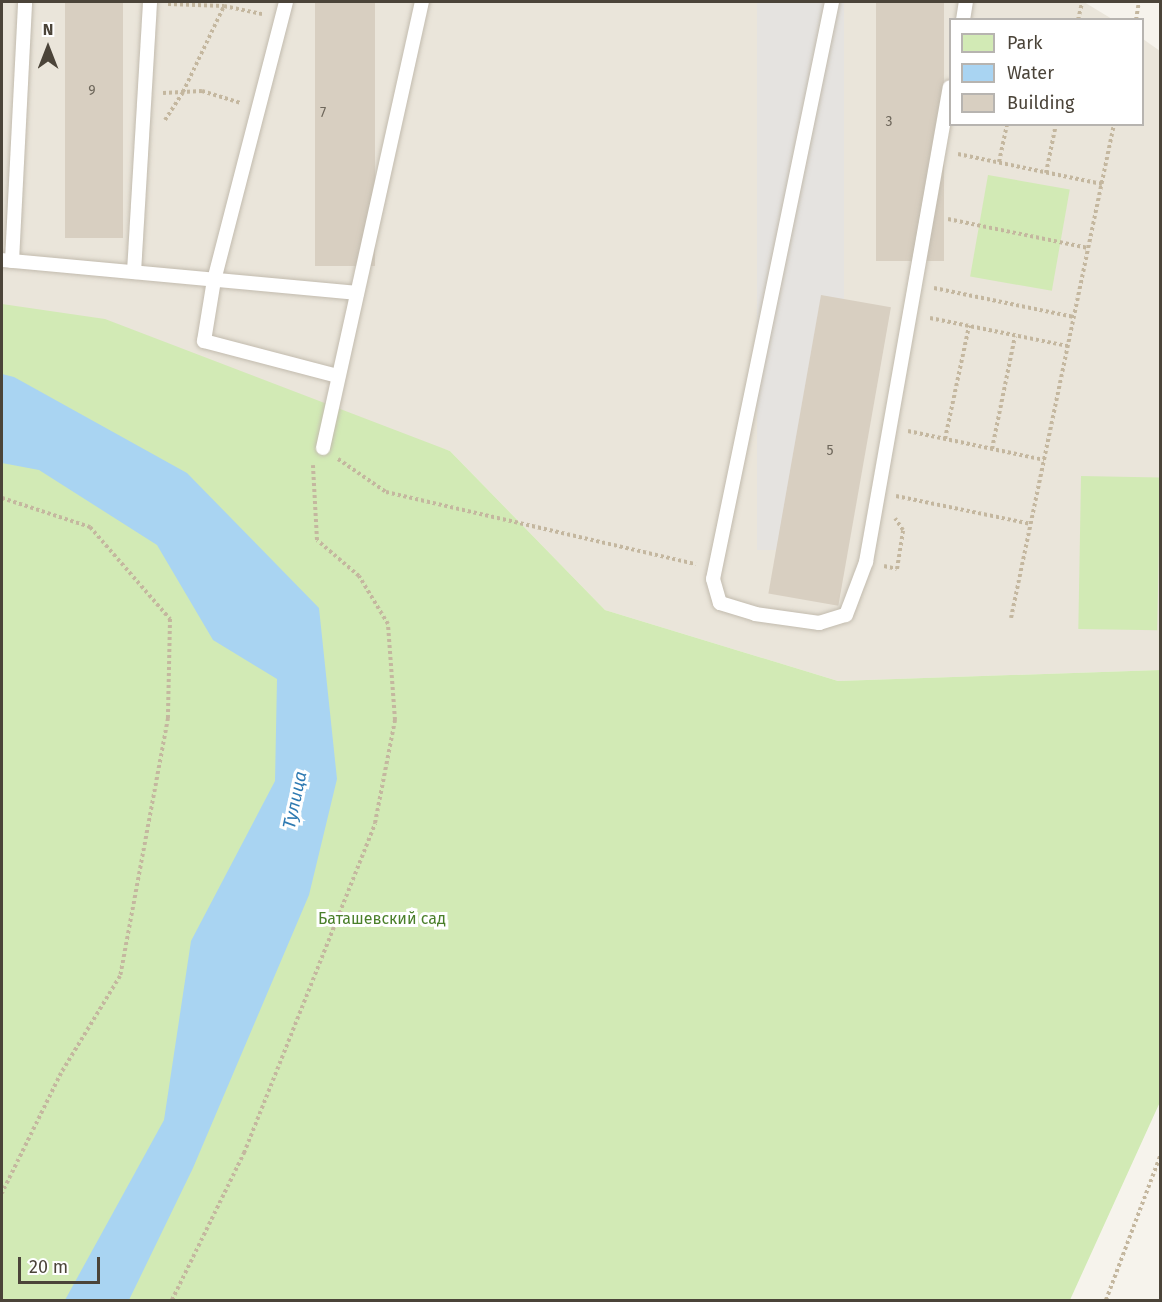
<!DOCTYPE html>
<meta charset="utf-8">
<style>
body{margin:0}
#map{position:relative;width:1162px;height:1302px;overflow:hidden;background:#f6f3ec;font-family:"Fira Sans",sans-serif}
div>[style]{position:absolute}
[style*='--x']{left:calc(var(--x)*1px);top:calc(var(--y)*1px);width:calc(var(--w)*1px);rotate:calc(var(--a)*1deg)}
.residential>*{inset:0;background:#eae5da}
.green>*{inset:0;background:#d2eab5;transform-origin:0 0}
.parking>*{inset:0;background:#e5e3e0;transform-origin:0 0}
.water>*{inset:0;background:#a9d4f2}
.building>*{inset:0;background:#d8cfc1;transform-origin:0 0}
.path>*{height:4px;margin-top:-2px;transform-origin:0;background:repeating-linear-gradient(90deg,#c4b79f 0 3px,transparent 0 6px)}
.roads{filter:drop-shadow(0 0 2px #c2bbae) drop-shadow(0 0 2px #c2bbae)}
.service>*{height:14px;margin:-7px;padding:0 7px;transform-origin:7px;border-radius:7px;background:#fff}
span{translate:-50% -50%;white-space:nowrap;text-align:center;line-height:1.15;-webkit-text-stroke:6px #fff;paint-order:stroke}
.number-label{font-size:14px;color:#6e675b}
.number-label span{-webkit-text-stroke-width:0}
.park-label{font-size:16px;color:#4a7f2a}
.water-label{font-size:18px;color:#2e7ab2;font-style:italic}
.frame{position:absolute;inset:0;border:3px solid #4b4439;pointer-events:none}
.legend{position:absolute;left:949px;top:18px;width:195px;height:108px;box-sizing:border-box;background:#fff;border:2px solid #b7b4b0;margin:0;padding:8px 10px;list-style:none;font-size:18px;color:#4b4439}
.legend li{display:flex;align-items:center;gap:12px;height:30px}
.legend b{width:30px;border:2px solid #b7b4b0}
.north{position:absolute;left:18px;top:18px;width:60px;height:60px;-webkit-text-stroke:4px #fff;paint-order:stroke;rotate:0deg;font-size:16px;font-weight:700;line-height:24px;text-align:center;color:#4b4439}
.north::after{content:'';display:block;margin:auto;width:21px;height:27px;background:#4b4439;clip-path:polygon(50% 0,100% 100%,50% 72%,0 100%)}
.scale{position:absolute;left:18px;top:1257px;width:82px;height:27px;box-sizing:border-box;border:3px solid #4b4439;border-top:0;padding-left:8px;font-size:18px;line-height:21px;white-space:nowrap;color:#4b4439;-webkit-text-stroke:4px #fff;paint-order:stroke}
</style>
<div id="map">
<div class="residential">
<div style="clip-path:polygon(2px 2px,1084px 2px,1112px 19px,950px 20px,950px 124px,1142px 124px,1143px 39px,1160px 51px,1160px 670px,838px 681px,605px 610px,450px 451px,2px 306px)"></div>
</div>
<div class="green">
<div style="left:988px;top:175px;width:83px;height:103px;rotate:10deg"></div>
<div style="clip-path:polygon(2px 304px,105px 319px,450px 451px,605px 610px,838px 681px,1160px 670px,1160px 1102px,1070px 1300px,2px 1300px)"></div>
<div style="left:1081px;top:476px;width:79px;height:153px;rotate:1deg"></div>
</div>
<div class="parking">
<div style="left:757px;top:2px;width:87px;height:548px"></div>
</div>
<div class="water">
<div style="clip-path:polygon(2px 374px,14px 377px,187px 473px,319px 608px,337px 779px,309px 895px,193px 1168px,129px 1300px,65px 1300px,164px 1120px,191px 941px,275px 781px,277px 679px,213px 640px,157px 545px,39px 470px,2px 463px)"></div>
</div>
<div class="building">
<div style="left:65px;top:2px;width:58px;height:236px"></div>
<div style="left:315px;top:2px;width:60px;height:264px"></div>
<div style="left:876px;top:2px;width:68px;height:259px"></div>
<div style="left:821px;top:295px;width:71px;height:303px;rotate:10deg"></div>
</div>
<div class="path">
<div style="--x:168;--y:4;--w:56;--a:2"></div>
<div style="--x:224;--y:6;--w:39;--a:12"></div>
<div style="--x:1078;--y:20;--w:18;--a:-77"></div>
<div style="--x:1136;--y:20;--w:18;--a:-81"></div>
<div style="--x:163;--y:93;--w:39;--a:-3"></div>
<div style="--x:202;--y:91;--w:41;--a:17.1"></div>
<div style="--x:165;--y:120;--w:33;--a:-57"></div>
<div style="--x:183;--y:92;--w:95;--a:-64.5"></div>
<div style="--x:958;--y:154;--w:147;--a:11.8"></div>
<div style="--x:999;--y:162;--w:39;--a:-78"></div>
<div style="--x:1046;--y:173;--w:50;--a:-78.5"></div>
<div style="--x:948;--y:219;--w:143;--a:11.7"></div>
<div style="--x:934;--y:288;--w:143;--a:11.7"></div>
<div style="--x:930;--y:318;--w:141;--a:11.5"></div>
<div style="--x:908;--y:431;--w:139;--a:12"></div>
<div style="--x:945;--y:439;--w:116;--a:-78"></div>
<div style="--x:992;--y:449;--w:115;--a:-78.5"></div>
<div style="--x:338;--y:459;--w:58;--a:34.5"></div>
<div style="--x:386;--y:492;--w:318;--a:13.1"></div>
<div style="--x:896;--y:496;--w:138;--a:11.7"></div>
<div style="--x:2;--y:498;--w:93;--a:18.2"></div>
<div style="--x:90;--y:527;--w:122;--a:49"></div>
<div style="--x:170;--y:619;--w:99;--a:91.2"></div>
<div style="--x:168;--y:718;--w:262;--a:100.5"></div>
<div style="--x:120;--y:976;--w:114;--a:121.3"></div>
<div style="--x:61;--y:1073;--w:134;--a:116.2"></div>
<div style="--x:884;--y:566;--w:13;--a:13"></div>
<div style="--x:897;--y:569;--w:39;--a:-81"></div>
<div style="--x:903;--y:530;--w:14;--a:-124"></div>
<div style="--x:1011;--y:618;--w:505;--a:-78.22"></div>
<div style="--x:172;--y:1300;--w:164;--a:-63.9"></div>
<div style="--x:244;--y:1153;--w:355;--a:-68.3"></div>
<div style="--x:375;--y:823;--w:105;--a:-79"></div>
<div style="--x:395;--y:720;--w:96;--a:-94.2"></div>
<div style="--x:388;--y:624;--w:56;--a:-121.1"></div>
<div style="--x:359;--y:576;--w:55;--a:-139.4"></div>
<div style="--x:317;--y:540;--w:75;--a:-93.1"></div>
<div style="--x:1106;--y:1300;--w:154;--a:-69.4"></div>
</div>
<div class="roads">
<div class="service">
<div style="--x:286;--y:2;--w:287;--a:104.5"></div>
<div style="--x:214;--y:280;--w:62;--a:99.3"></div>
<div style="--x:204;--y:341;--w:138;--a:14.7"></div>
<div style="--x:832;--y:2;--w:589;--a:101.65"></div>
<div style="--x:713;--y:579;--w:25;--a:74"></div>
<div style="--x:720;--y:603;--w:37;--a:17"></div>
<div style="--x:755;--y:614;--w:65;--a:8"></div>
<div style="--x:819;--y:623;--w:28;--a:-17"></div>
<div style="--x:846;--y:615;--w:57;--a:-69.3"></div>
<div style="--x:866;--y:562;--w:482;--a:-80"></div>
<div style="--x:963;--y:20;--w:18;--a:-81"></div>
<div style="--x:2;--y:260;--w:356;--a:5.3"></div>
<div style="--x:12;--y:261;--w:259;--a:-87.1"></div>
<div style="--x:134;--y:272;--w:270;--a:-86.6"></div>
<div style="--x:323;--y:448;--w:457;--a:-77.5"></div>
</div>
</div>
<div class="number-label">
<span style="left:92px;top:91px">9</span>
<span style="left:323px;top:113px">7</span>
<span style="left:889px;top:122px">3</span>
<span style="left:830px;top:451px">5</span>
</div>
<div class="park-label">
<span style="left:382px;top:919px">Баташевский сад</span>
</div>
<div class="water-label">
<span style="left:295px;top:800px;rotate:-78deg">Тулица</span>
</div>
<div class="frame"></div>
<ul class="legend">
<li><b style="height:16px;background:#d2eab5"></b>Park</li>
<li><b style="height:16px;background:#a9d4f2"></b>Water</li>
<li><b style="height:16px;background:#d8cfc1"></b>Building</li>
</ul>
<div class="north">N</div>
<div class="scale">20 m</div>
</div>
